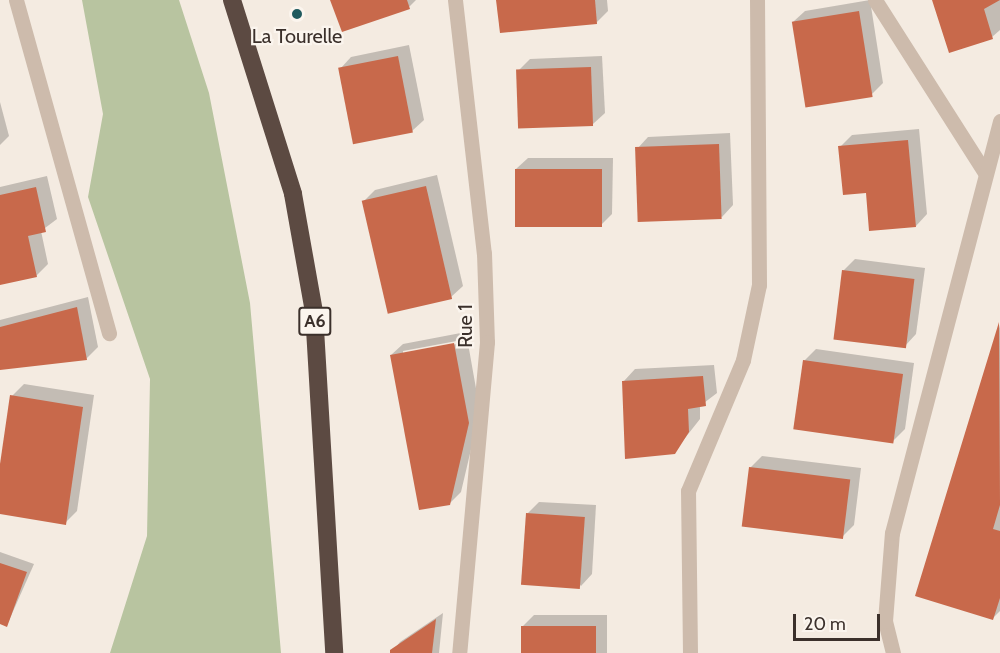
<!DOCTYPE html>
<style>
body{margin:0}
#map{position:relative;width:1000px;height:653px;overflow:hidden;background:#f4ebe1;font-family:Cabin,sans-serif}
div>[style]{position:absolute}
[style*='--x']{left:calc(var(--x)*1px);top:calc(var(--y)*1px);width:calc(var(--w)*1px);rotate:calc(var(--a)*1deg)}
.green>*{inset:0;background:#b8c4a0}
.shadow>*{inset:0;background:#0003}
.building>*{inset:0;background:#c8694b;transform-origin:0 0}
.street>*{height:15px;margin:-7.5px;padding:0 7.5px;transform-origin:7.5px;border-radius:7.5px;background:#cdbbac}
.highway>*{height:18px;margin:-9px;padding:0 9px;transform-origin:9px;border-radius:9px;background:#5c4a42}
.dots>*{width:16px;height:16px;translate:-50% -50%;box-sizing:border-box;border:3px solid #fbf5ee;border-radius:50%}
span{translate:-50% -50%;white-space:nowrap;text-align:center;line-height:1.15;-webkit-text-stroke:4.5px #fbf5ee;paint-order:stroke}
.shield-label span{padding:2px 4px;background:#fbf5ee;border:2px solid;border-radius:4px;-webkit-text-stroke-width:0}
.shield-label{font-size:18px;color:#3b302b;font-weight:700}
.poi-label{font-size:20px;color:#3b302b}
.street-label{font-size:20px;color:#3b302b}
.scale{position:absolute;left:793px;top:614px;width:87px;height:27px;box-sizing:border-box;border:3px solid #3b302b;border-top:0;padding-left:8px;font-size:18px;line-height:21px;white-space:nowrap;color:#3b302b;-webkit-text-stroke:4px #fbf5ee;paint-order:stroke}
</style>
<div id="map">
<div class="green">
<div style="clip-path:polygon(82px 0,179px 0,209px 93px,250px 303px,281px 653px,110px 653px,147px 536px,150px 379px,88px 197px,103px 114px)"></div>
</div>
<div class="shadow">
<div style="clip-path:polygon(332px 0,416px 0,409px 7px)"></div>
<div style="clip-path:polygon(498px 0,607px 0,608px 11px,596px 23px)"></div>
<div style="clip-path:polygon(870px 0,883px 83px,871px 95px,793px 22px,805px 11px)"></div>
<div style="clip-path:polygon(934px 0,1000px 0,1000px 30px,992px 37px)"></div>
<div style="clip-path:polygon(409px 45px,424px 120px,412px 131px,340px 69px,351px 57px)"></div>
<div style="clip-path:polygon(602px 56px,605px 113px,593px 124px,518px 71px,530px 59px)"></div>
<div style="clip-path:polygon(0 102px,9px 136px,0 145px)"></div>
<div style="clip-path:polygon(919px 129px,927px 214px,916px 226px,867px 191px,840px 147px,852px 135px)"></div>
<div style="clip-path:polygon(730px 133px,733px 205px,722px 217px,637px 149px,648px 137px)"></div>
<div style="clip-path:polygon(528px 158px,613px 158px,612px 214px,600px 226px,516px 169px)"></div>
<div style="clip-path:polygon(437px 175px,463px 286px,451px 297px,363px 202px,375px 190px)"></div>
<div style="clip-path:polygon(47px 176px,57px 219px,41px 231px,48px 264px,36px 276px,0 284px,0 187px)"></div>
<div style="clip-path:polygon(855px 259px,925px 268px,916px 334px,905px 346px,843px 271px)"></div>
<div style="clip-path:polygon(88px 297px,98px 347px,86px 359px,0 368px,0 320px)"></div>
<div style="clip-path:polygon(1000px 325px,1000px 611px,993px 618px,917px 595px)"></div>
<div style="clip-path:polygon(evenodd,466px 332px,480px 411px,461px 492px,449px 504px,391px 355px,403px 344px,466px 332px,462px 340px,462px 343px,403px 354px,403px 351px,462px 340px)"></div>
<div style="clip-path:polygon(816px 349px,914px 363px,905px 429px,893px 441px,804px 361px)"></div>
<div style="clip-path:polygon(714px 365px,717px 393px,700px 406px,700px 419px,674px 452px,624px 381px,635px 369px)"></div>
<div style="clip-path:polygon(24px 384px,94px 395px,77px 511px,65px 523px,0 513px,12px 396px)"></div>
<div style="clip-path:polygon(762px 456px,861px 468px,854px 525px,843px 536px,750px 468px)"></div>
<div style="clip-path:polygon(539px 502px,596px 505px,592px 574px,581px 586px,527px 514px)"></div>
<div style="clip-path:polygon(0 552px,34px 564px,7px 625px,0 623px)"></div>
<div style="clip-path:polygon(443px 613px,439px 653px,391px 653px,400px 642px)"></div>
<div style="clip-path:polygon(534px 615px,607px 615px,607px 653px,522px 653px,522px 627px)"></div>
</div>
<div class="building">
<div style="clip-path:polygon(330px 0,407px 0,410px 9px,342px 32px)"></div>
<div style="clip-path:polygon(496px 0,595px 0,597px 24px,500px 33px)"></div>
<div style="clip-path:polygon(932px 0,1000px 0,984px 9px,993px 39px,949px 53px)"></div>
<div style="left:859px;top:11px;width:87px;height:68px;rotate:81deg"></div>
<div style="left:398px;top:56px;width:78px;height:61px;rotate:79deg"></div>
<div style="left:591px;top:67px;width:59px;height:75px;rotate:88deg"></div>
<div style="clip-path:polygon(908px 140px,916px 227px,869px 231px,866px 193px,843px 195px,838px 146px)"></div>
<div style="left:719px;top:144px;width:75px;height:84px;rotate:88deg"></div>
<div style="left:515px;top:169px;width:87px;height:58px"></div>
<div style="left:426px;top:186px;width:116px;height:66px;rotate:77deg"></div>
<div style="clip-path:polygon(36px 187px,46px 232px,28px 236px,37px 277px,0 285px,0 195px)"></div>
<div style="left:842px;top:270px;width:73px;height:70px;rotate:7deg"></div>
<div style="clip-path:polygon(77px 307px,87px 360px,0 370px,0 327px)"></div>
<div style="clip-path:polygon(999px 322px,1000px 505px,993px 529px,1000px 531px,1000px 598px,993px 620px,915px 596px)"></div>
<div style="clip-path:polygon(454px 343px,469px 423px,450px 505px,419px 510px,390px 355px)"></div>
<div style="left:803px;top:360px;width:101px;height:70px;rotate:8deg"></div>
<div style="clip-path:polygon(703px 376px,706px 406px,688px 409px,689px 432px,675px 454px,625px 459px,622px 381px)"></div>
<div style="clip-path:polygon(10px 395px,83px 407px,66px 525px,0 514px,0 464px)"></div>
<div style="left:749px;top:467px;width:102px;height:60px;rotate:7deg"></div>
<div style="left:526px;top:513px;width:59px;height:72px;rotate:4deg"></div>
<div style="clip-path:polygon(0 563px,27px 572px,7px 627px,0 624px)"></div>
<div style="clip-path:polygon(436px 619px,432px 653px,390px 653px,390px 650px)"></div>
<div style="left:521px;top:626px;width:75px;height:27px"></div>
</div>
<div class="street">
<div style="--x:16;--y:0;--w:346;--a:74.4"></div>
<div style="--x:455;--y:0;--w:255;--a:83.5"></div>
<div style="--x:484;--y:253;--w:89;--a:88.1"></div>
<div style="--x:487;--y:342;--w:312;--a:95.1"></div>
<div style="--x:875;--y:0;--w:206;--a:57.5"></div>
<div style="--x:690;--y:653;--w:162;--a:-90.7"></div>
<div style="--x:688;--y:491;--w:142;--a:-67.2"></div>
<div style="--x:743;--y:360;--w:77;--a:-78"></div>
<div style="--x:759;--y:285;--w:285;--a:-90.4"></div>
<div style="--x:893;--y:653;--w:33;--a:-104"></div>
<div style="--x:885;--y:621;--w:88;--a:-85.5"></div>
<div style="--x:892;--y:533;--w:426;--a:-75.3"></div>
</div>
<div class="highway">
<div style="--x:232;--y:0;--w:203;--a:72.5"></div>
<div style="--x:293;--y:194;--w:120;--a:79.9"></div>
<div style="--x:314;--y:312;--w:342;--a:86.6"></div>
</div>
<div class="dots">
<div style="left:297px;top:14px;background:#1f5a5e"></div>
</div>
<div class="shield-label">
<span style="left:315px;top:321px">A6</span>
</div>
<div class="poi-label">
<span style="left:297px;top:36px">La Tourelle</span>
</div>
<div class="street-label">
<span style="left:465px;top:326px;rotate:-90deg">Rue 1</span>
</div>
<div class="scale">20 m</div>
</div>
